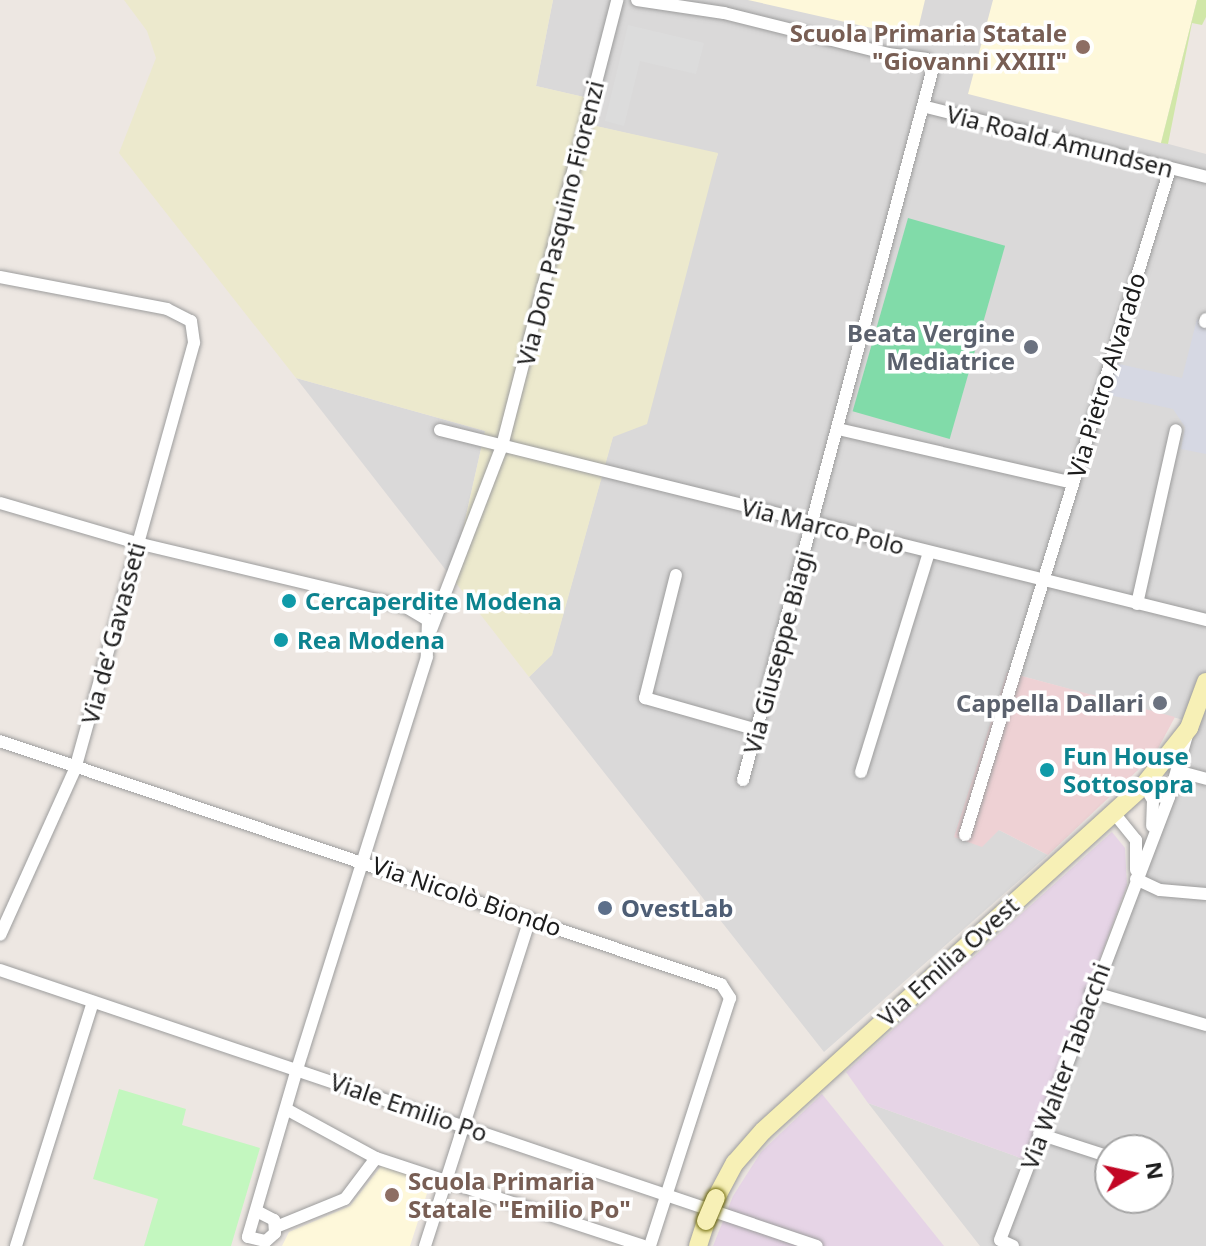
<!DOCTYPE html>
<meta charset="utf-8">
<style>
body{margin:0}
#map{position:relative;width:1206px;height:1246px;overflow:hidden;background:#ede7e2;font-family:"Noto Sans",sans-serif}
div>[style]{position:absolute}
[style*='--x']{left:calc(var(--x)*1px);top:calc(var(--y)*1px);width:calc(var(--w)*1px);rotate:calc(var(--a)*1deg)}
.residential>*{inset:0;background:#dad9d9}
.commercial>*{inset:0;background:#eed1d4}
.industrial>*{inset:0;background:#e6d4e6}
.education>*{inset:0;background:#fef8da}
.farmland>*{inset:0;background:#ece9cd}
.grass>*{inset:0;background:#d1e7a8}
.park>*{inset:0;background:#c3f7bf}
.pitch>*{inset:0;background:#81dba9;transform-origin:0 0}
.parking>*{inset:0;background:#dcdcdc}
.plaza>*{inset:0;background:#d6d8e3}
.roads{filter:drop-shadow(0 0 2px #9d9d9d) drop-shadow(0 0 2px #9d9d9d)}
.street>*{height:12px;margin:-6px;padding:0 6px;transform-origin:6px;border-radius:6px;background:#fff}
.secondary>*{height:18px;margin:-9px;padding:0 9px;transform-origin:9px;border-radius:9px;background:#f7f0b6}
.bridges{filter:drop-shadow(0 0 2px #6e6908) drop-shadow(0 0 2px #6e6908)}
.secondary-bridge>*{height:18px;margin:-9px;padding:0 9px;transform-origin:9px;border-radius:9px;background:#f7f0b6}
.dots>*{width:22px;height:22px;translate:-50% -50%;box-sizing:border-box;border:4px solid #fff;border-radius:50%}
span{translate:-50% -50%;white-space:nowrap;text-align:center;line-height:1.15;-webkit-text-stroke:7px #fff;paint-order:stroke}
.education-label{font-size:24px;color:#785e54;font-weight:700}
.right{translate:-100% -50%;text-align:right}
.left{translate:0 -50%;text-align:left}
.street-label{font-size:24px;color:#1c1c1c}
.worship-label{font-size:24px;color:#5b616d;font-weight:700}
.culture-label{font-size:24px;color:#0d838f;font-weight:700}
.service-label{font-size:24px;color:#4e5e75;font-weight:700}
.north{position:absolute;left:1094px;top:1134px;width:80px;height:80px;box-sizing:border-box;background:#fff;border:2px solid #a4a4a4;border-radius:50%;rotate:81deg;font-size:22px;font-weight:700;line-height:32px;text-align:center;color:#1c1c1c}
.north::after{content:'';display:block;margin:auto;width:28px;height:36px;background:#c20624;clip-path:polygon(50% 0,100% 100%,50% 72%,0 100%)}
</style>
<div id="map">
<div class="residential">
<div style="clip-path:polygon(evenodd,553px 0,1197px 0,1161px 142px,1206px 154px,1206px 1246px,980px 1246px,868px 1103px,1026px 1160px,1191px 722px,1007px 672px,999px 830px,1048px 855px,824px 1052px,529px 677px,552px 654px,613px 436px,718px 154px,587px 124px,592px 99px,536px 86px,553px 0,1110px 1150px,1158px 1150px,1158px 1198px,1110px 1198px,1110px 1150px)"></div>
<div style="clip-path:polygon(296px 378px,485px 431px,452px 578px)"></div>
</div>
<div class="commercial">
<div style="clip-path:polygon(1007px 672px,1175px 717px,1155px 754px,1048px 855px,999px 830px,982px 847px,954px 837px)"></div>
</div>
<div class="industrial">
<div style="clip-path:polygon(1112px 832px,1125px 848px,1127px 885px,1026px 1160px,868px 1103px,846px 1072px)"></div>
<div style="clip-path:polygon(822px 1094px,944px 1246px,713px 1246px,733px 1196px,761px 1152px)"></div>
</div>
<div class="education">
<div style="clip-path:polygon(748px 0,925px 0,916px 38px)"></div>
<div style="clip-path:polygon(993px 0,1197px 0,1161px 143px,968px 94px)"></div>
<div style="clip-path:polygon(382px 1165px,412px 1173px,412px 1178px,430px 1184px,410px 1246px,282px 1246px,289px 1232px,350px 1206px)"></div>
</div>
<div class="farmland">
<div style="clip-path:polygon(124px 0,553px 0,536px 86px,593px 99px,587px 124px,718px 153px,647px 424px,613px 437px,552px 655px,529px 677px,452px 578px,485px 431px,296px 378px,119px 153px,156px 58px,147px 31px)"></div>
</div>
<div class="grass">
<div style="clip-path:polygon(1197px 0,1206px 0,1206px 17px,1202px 25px,1192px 23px,1168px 144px,1161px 143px)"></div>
</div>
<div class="park">
<div style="clip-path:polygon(119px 1089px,186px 1109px,182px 1125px,260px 1148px,231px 1246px,144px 1246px,158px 1199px,93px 1179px)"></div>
</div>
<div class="pitch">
<div style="left:908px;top:218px;width:101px;height:201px;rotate:16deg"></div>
</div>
<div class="parking">
<div style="clip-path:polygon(628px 25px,704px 43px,696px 74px,640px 61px,624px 126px,605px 121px)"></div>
</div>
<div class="plaza">
<div style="clip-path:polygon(1197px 319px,1206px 322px,1206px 454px,1181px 449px,1185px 427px,1173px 409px,1100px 393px,1110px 362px,1182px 378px)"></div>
</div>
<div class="roads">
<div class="street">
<div style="--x:637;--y:0;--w:88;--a:8.5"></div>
<div style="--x:724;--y:13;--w:169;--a:14"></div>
<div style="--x:888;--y:54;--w:38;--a:7"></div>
<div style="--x:926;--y:59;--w:11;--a:52"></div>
<div style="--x:933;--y:68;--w:737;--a:104.94"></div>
<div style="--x:926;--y:107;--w:289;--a:14"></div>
<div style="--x:0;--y:277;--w:170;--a:10.8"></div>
<div style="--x:167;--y:309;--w:27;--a:27"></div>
<div style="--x:191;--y:321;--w:22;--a:82"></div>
<div style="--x:194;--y:343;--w:440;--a:105.6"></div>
<div style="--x:76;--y:767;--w:184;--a:114.3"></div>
<div style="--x:1205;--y:322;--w:3;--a:-72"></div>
<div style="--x:838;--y:429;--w:241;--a:12.9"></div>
<div style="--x:440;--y:430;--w:789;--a:13.93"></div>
<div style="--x:0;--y:503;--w:143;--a:16.3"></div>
<div style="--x:137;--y:543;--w:277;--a:13.4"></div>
<div style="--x:406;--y:607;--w:26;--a:31"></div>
<div style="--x:428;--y:620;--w:37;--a:92"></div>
<div style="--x:427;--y:657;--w:432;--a:107.5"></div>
<div style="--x:297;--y:1069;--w:175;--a:106.3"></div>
<div style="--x:248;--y:1237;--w:18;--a:13"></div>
<div style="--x:266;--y:1241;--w:12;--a:-42"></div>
<div style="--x:275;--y:1233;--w:13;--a:-94"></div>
<div style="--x:274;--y:1220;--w:20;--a:-153"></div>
<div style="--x:676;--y:575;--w:127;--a:104.1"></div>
<div style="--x:645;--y:698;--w:116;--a:15.9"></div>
<div style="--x:1137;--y:604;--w:178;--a:-77.4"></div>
<div style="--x:431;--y:630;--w:197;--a:-68.9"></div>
<div style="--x:502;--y:446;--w:461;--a:-75.5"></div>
<div style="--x:0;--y:741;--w:761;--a:18.63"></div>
<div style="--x:721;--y:984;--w:17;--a:57"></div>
<div style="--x:730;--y:998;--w:261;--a:107.9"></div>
<div style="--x:1177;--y:771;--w:30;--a:15"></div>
<div style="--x:861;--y:772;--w:230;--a:-72.8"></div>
<div style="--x:1144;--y:785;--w:17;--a:59"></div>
<div style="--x:1153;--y:800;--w:26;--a:92"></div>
<div style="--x:1114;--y:813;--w:35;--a:51"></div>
<div style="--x:1136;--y:840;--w:30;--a:90"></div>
<div style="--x:965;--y:835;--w:697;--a:-72.89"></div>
<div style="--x:1136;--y:879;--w:26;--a:25"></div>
<div style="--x:1160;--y:890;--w:46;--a:5"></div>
<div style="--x:0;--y:970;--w:862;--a:18.67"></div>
<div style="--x:1091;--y:992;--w:120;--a:16"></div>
<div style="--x:286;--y:1109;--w:102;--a:28.6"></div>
<div style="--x:376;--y:1158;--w:281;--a:18.2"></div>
<div style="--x:1039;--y:1134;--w:71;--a:17.9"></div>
<div style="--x:276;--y:1227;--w:74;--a:-22.1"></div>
<div style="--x:345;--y:1199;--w:51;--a:-52.9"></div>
<div style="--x:16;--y:1246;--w:256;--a:-72.5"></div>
<div style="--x:425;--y:1246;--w:344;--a:-72.2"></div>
<div style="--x:1013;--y:1246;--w:14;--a:-155"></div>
<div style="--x:1000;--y:1240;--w:474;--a:-69.1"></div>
<div style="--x:1169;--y:797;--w:65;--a:-73.8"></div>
</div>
<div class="secondary">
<div style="--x:716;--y:1198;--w:40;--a:-62"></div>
<div style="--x:735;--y:1163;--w:43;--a:-48.8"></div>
<div style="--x:763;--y:1131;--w:515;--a:-42.24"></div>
<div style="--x:1144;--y:785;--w:73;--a:-51.7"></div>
<div style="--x:1189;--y:728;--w:49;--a:-69.7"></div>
<div style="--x:698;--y:1246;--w:26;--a:-72"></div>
</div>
</div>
<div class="bridges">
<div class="secondary-bridge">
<div style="--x:706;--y:1221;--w:25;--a:-67"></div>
</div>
</div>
<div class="dots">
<div style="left:1083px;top:47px;background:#8d6e63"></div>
<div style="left:1031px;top:347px;background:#6b7280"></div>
<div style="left:289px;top:601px;background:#0f9aa8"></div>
<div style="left:281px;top:640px;background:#0f9aa8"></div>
<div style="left:1160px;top:703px;background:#6b7280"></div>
<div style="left:1047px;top:770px;background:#0f9aa8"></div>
<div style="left:605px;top:908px;background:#5c6f8a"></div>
<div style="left:392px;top:1195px;background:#8d6e63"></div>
</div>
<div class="education-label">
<span class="right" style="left:1067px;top:47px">Scuola Primaria Statale<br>"Giovanni XXIII"</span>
<span class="left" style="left:408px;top:1195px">Scuola Primaria<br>Statale "Emilio Po"</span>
</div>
<div class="street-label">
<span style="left:1060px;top:141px;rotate:14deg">Via Roald Amundsen</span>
<span style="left:560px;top:223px;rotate:-76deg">Via Don Pasquino Fiorenzi</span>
<span style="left:1106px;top:375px;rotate:-73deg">Via Pietro Alvarado</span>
<span style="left:823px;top:526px;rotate:14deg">Via Marco Polo</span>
<span style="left:113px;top:633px;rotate:-75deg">Via de’ Gavasseti</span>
<span style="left:778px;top:652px;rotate:-75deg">Via Giuseppe Biagi</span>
<span style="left:467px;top:896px;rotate:19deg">Via Nicolò Biondo</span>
<span style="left:948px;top:961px;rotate:-42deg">Via Emilia Ovest</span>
<span style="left:1065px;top:1066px;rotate:-70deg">Via Walter Tabacchi</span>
<span style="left:409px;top:1107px;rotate:19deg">Viale Emilio Po</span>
</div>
<div class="worship-label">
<span class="right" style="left:1015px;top:347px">Beata Vergine<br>Mediatrice</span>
<span class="right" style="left:1144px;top:703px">Cappella Dallari</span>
</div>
<div class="culture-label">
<span class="left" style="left:305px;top:601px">Cercaperdite Modena</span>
<span class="left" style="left:297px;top:640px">Rea Modena</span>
<span class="left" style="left:1063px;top:770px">Fun House<br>Sottosopra</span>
</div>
<div class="service-label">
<span class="left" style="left:621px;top:908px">OvestLab</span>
</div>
<div class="north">N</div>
</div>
